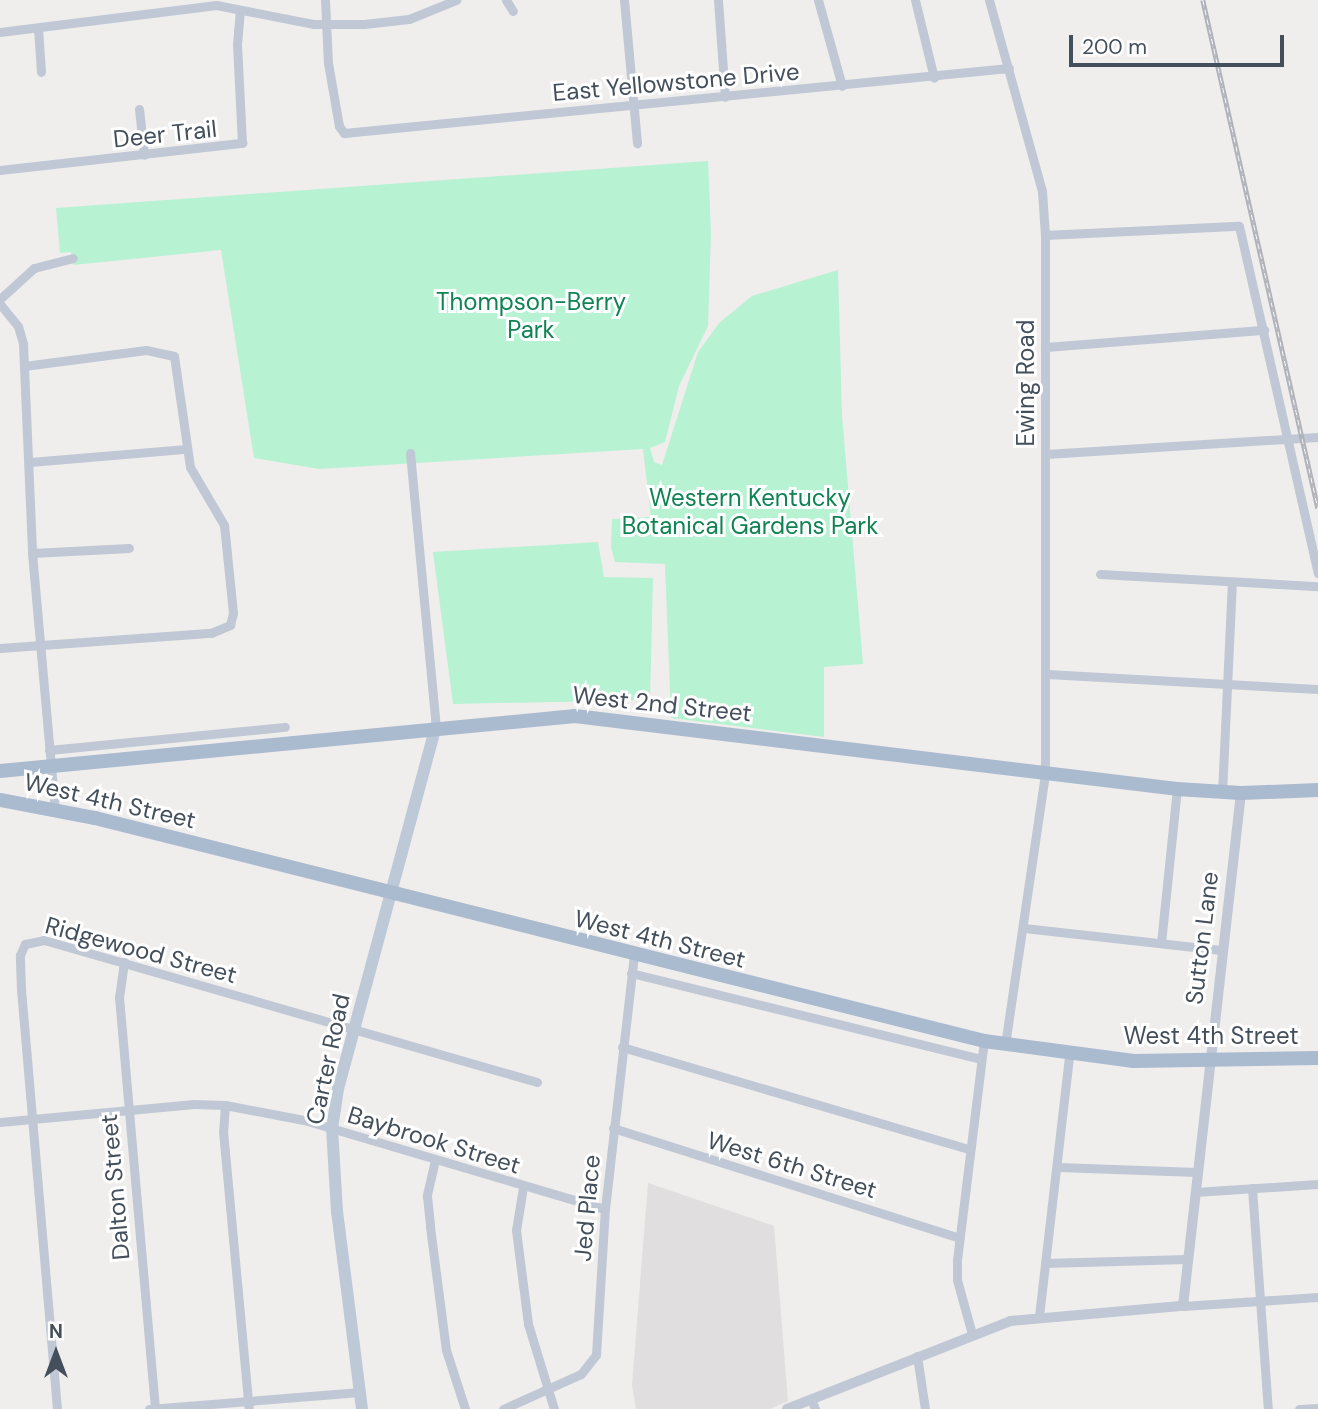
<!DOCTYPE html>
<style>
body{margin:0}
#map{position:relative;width:1318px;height:1409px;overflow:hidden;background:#f0eded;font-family:"DM Sans",sans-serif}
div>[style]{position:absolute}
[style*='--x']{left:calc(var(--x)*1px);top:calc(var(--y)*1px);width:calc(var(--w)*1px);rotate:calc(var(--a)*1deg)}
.education>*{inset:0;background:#e1dedf}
.green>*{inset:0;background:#b7f2d2}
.minor>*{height:9px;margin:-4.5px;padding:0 4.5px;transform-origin:4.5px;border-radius:4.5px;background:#bfc8d4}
.tertiary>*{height:10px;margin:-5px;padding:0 5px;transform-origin:5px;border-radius:5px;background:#bfc8d4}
.secondary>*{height:12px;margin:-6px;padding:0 6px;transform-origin:6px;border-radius:6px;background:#bec9d8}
.primary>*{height:14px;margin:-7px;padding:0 7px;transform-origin:7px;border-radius:7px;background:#aabacf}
.rail>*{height:4.5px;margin-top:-2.25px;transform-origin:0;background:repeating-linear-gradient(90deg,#fff 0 5px,#afb2b9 0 10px);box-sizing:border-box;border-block:2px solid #afb2b9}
span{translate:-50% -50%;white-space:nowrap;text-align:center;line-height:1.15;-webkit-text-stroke:6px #fff;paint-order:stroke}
.street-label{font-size:24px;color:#444f5c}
.park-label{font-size:24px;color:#0f8352}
.north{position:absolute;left:21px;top:1318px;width:70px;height:70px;-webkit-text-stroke:5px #fff;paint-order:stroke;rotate:0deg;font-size:19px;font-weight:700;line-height:28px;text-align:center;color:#444f5c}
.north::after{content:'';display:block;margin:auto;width:24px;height:32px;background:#444f5c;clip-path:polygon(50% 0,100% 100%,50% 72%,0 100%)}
.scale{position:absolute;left:1069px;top:35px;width:215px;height:32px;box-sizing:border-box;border:4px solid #444f5c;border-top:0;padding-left:9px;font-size:21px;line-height:24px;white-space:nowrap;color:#444f5c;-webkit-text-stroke:5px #fff;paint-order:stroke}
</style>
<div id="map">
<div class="education">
<div style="clip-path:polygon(648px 1183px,774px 1226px,788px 1401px,770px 1409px,636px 1409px,632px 1385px)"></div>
</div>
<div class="green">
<div style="clip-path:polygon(708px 161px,711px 234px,708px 326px,679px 386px,665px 442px,650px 448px,654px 462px,662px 465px,698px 352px,719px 323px,752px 296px,838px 270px,842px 415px,863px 664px,824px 667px,824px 737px,671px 718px,665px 564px,615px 562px,611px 547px,612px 519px,651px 517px,643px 449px,319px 469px,254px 458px,221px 250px,73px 265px,71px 252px,60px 253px,56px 208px)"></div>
<div style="clip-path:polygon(598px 542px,604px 577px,653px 578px,650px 700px,453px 704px,433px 552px)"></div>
</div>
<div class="minor">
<div style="--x:325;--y:0;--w:63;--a:87.3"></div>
<div style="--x:328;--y:63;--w:64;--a:80.1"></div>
<div style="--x:339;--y:126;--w:9;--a:54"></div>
<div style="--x:344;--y:133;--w:668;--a:-5.58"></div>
<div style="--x:506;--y:0;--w:13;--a:58"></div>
<div style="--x:624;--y:0;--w:144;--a:84.8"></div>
<div style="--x:718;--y:0;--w:97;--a:85.9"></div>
<div style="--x:818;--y:0;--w:89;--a:74.4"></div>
<div style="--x:915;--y:0;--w:80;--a:76.3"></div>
<div style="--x:989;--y:0;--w:198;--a:74.5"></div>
<div style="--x:1042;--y:191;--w:44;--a:86.1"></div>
<div style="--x:1045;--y:235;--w:539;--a:90"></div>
<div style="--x:1045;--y:774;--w:274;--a:98.4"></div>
<div style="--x:38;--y:28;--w:44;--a:86.1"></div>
<div style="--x:0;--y:32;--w:218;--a:-7.1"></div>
<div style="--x:216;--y:5;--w:100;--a:11"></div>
<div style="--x:314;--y:24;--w:50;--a:0"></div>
<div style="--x:364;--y:24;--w:45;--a:-6.3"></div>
<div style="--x:409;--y:19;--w:51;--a:-22"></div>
<div style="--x:139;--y:109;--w:46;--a:83.8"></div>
<div style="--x:0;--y:170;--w:244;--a:-6.4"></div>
<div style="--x:242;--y:143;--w:99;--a:-92.9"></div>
<div style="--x:237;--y:44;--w:34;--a:-85"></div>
<div style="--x:1045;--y:235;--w:194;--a:-2.7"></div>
<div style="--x:1239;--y:226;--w:356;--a:77.2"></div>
<div style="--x:0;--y:299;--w:46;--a:-42.4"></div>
<div style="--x:34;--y:268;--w:40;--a:-14.4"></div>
<div style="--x:0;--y:304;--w:28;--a:51"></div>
<div style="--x:18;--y:326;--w:19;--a:74"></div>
<div style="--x:23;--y:344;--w:209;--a:87.5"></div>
<div style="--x:32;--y:553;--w:257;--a:84.9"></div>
<div style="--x:1046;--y:347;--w:219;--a:-4.5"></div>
<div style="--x:410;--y:453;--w:274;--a:84.6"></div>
<div style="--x:1046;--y:454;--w:273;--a:-3.6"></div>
<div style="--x:30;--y:462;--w:157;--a:-4.8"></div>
<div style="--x:32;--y:553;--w:97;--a:-3"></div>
<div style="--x:1100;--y:574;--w:218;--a:3.2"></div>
<div style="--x:0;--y:648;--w:212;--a:-4.1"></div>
<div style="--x:211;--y:633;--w:21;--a:-23"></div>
<div style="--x:230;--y:625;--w:12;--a:-76"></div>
<div style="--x:233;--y:613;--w:88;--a:-95.8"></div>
<div style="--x:224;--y:525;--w:67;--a:-120.4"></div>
<div style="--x:190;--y:467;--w:112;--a:-98.2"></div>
<div style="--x:174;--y:356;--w:29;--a:-168"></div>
<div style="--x:146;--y:350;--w:123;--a:172.5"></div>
<div style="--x:1047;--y:674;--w:271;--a:3.2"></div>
<div style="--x:49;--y:750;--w:237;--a:-5.6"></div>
<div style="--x:1222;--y:793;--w:209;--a:-87.3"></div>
<div style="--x:1024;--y:928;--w:198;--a:6.4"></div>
<div style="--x:1161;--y:943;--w:155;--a:-84.1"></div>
<div style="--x:124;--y:962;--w:35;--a:98"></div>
<div style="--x:119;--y:997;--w:414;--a:85"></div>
<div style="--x:631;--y:973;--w:360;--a:13.8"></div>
<div style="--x:622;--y:1047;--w:362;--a:16.4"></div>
<div style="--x:225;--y:1105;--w:26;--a:94"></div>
<div style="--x:223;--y:1131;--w:279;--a:84.7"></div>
<div style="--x:0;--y:1122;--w:195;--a:-5.3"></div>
<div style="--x:194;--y:1104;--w:31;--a:2"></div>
<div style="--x:225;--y:1105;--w:80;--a:10.8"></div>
<div style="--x:304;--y:1120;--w:314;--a:16.5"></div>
<div style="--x:613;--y:1128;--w:363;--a:17.6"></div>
<div style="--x:435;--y:1160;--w:37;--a:103"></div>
<div style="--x:427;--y:1196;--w:31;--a:84"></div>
<div style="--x:430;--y:1227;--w:124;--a:82.6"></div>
<div style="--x:446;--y:1350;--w:62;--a:72.1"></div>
<div style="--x:1058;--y:1167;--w:139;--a:2.1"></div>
<div style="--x:523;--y:1187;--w:44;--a:99.2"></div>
<div style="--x:516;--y:1230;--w:95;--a:82.7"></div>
<div style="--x:528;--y:1324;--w:89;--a:73"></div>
<div style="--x:1252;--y:1188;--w:222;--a:85.9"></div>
<div style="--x:1195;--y:1192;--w:123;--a:-3.7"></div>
<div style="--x:1045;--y:1263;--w:142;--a:-1.6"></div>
<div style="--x:1183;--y:1306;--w:135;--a:-3.8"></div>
<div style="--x:1039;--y:1316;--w:263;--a:-83.4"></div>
<div style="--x:972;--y:1334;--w:56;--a:-105.5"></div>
<div style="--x:957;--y:1280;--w:20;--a:-90"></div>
<div style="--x:957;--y:1260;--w:221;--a:-83"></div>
<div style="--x:917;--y:1356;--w:54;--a:81.4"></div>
<div style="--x:811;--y:1399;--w:11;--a:68"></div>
<div style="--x:57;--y:1409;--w:422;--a:-94.9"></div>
<div style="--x:21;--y:989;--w:34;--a:-92"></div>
<div style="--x:20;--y:955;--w:12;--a:-66"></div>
<div style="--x:25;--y:944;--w:19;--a:-12"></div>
<div style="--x:44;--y:940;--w:513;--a:16.07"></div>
<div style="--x:149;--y:1409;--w:212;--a:-4.6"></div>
<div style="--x:503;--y:1409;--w:85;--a:-24.2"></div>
<div style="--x:581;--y:1374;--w:24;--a:-52"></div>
<div style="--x:596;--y:1355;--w:146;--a:-86.5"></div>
<div style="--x:605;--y:1209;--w:256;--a:-83.5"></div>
<div style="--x:1299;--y:1409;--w:19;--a:-3"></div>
</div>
<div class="tertiary">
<div style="--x:787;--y:1409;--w:240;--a:-21.5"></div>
<div style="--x:1010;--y:1321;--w:174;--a:-5"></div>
<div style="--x:1183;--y:1306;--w:516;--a:-83.55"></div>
</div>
<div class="secondary">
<div style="--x:362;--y:1409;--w:199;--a:-97.2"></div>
<div style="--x:337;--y:1212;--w:83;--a:-93.4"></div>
<div style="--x:332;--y:1129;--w:40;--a:-81.5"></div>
<div style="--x:338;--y:1089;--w:376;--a:-74.9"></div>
</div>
<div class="primary">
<div style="--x:0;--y:771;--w:578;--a:-5.46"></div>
<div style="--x:575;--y:716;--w:606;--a:6.91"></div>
<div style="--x:1177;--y:789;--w:64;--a:3.6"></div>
<div style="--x:1241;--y:793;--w:77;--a:-2.2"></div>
<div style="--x:0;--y:800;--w:97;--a:10.7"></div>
<div style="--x:95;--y:818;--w:917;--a:14.08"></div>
<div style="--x:984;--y:1041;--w:151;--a:7.6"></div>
<div style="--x:1134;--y:1061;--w:184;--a:-0.9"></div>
</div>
<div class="rail">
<div style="--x:1203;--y:0;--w:521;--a:77.24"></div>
</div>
<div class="street-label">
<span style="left:676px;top:82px;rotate:-5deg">East Yellowstone Drive</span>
<span style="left:165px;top:134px;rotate:-6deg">Deer Trail</span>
<span style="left:1026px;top:383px;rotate:-90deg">Ewing Road</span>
<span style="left:662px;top:704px;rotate:6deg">West 2nd Street</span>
<span style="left:110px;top:801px;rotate:13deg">West 4th Street</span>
<span style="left:1202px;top:938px;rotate:-83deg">Sutton Lane</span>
<span style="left:660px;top:939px;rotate:14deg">West 4th Street</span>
<span style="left:141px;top:950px;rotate:15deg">Ridgewood Street</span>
<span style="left:1211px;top:1036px">West 4th Street</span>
<span style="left:328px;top:1059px;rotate:-78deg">Carter Road</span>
<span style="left:434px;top:1140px;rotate:17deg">Baybrook Street</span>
<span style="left:792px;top:1165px;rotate:17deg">West 6th Street</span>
<span style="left:115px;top:1187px;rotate:-95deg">Dalton Street</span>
<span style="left:587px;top:1208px;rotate:-85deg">Jed Place</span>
</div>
<div class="park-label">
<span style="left:531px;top:316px">Thompson-Berry<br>Park</span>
<span style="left:750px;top:512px">Western Kentucky<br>Botanical Gardens Park</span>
</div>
<div class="north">N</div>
<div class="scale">200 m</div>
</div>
